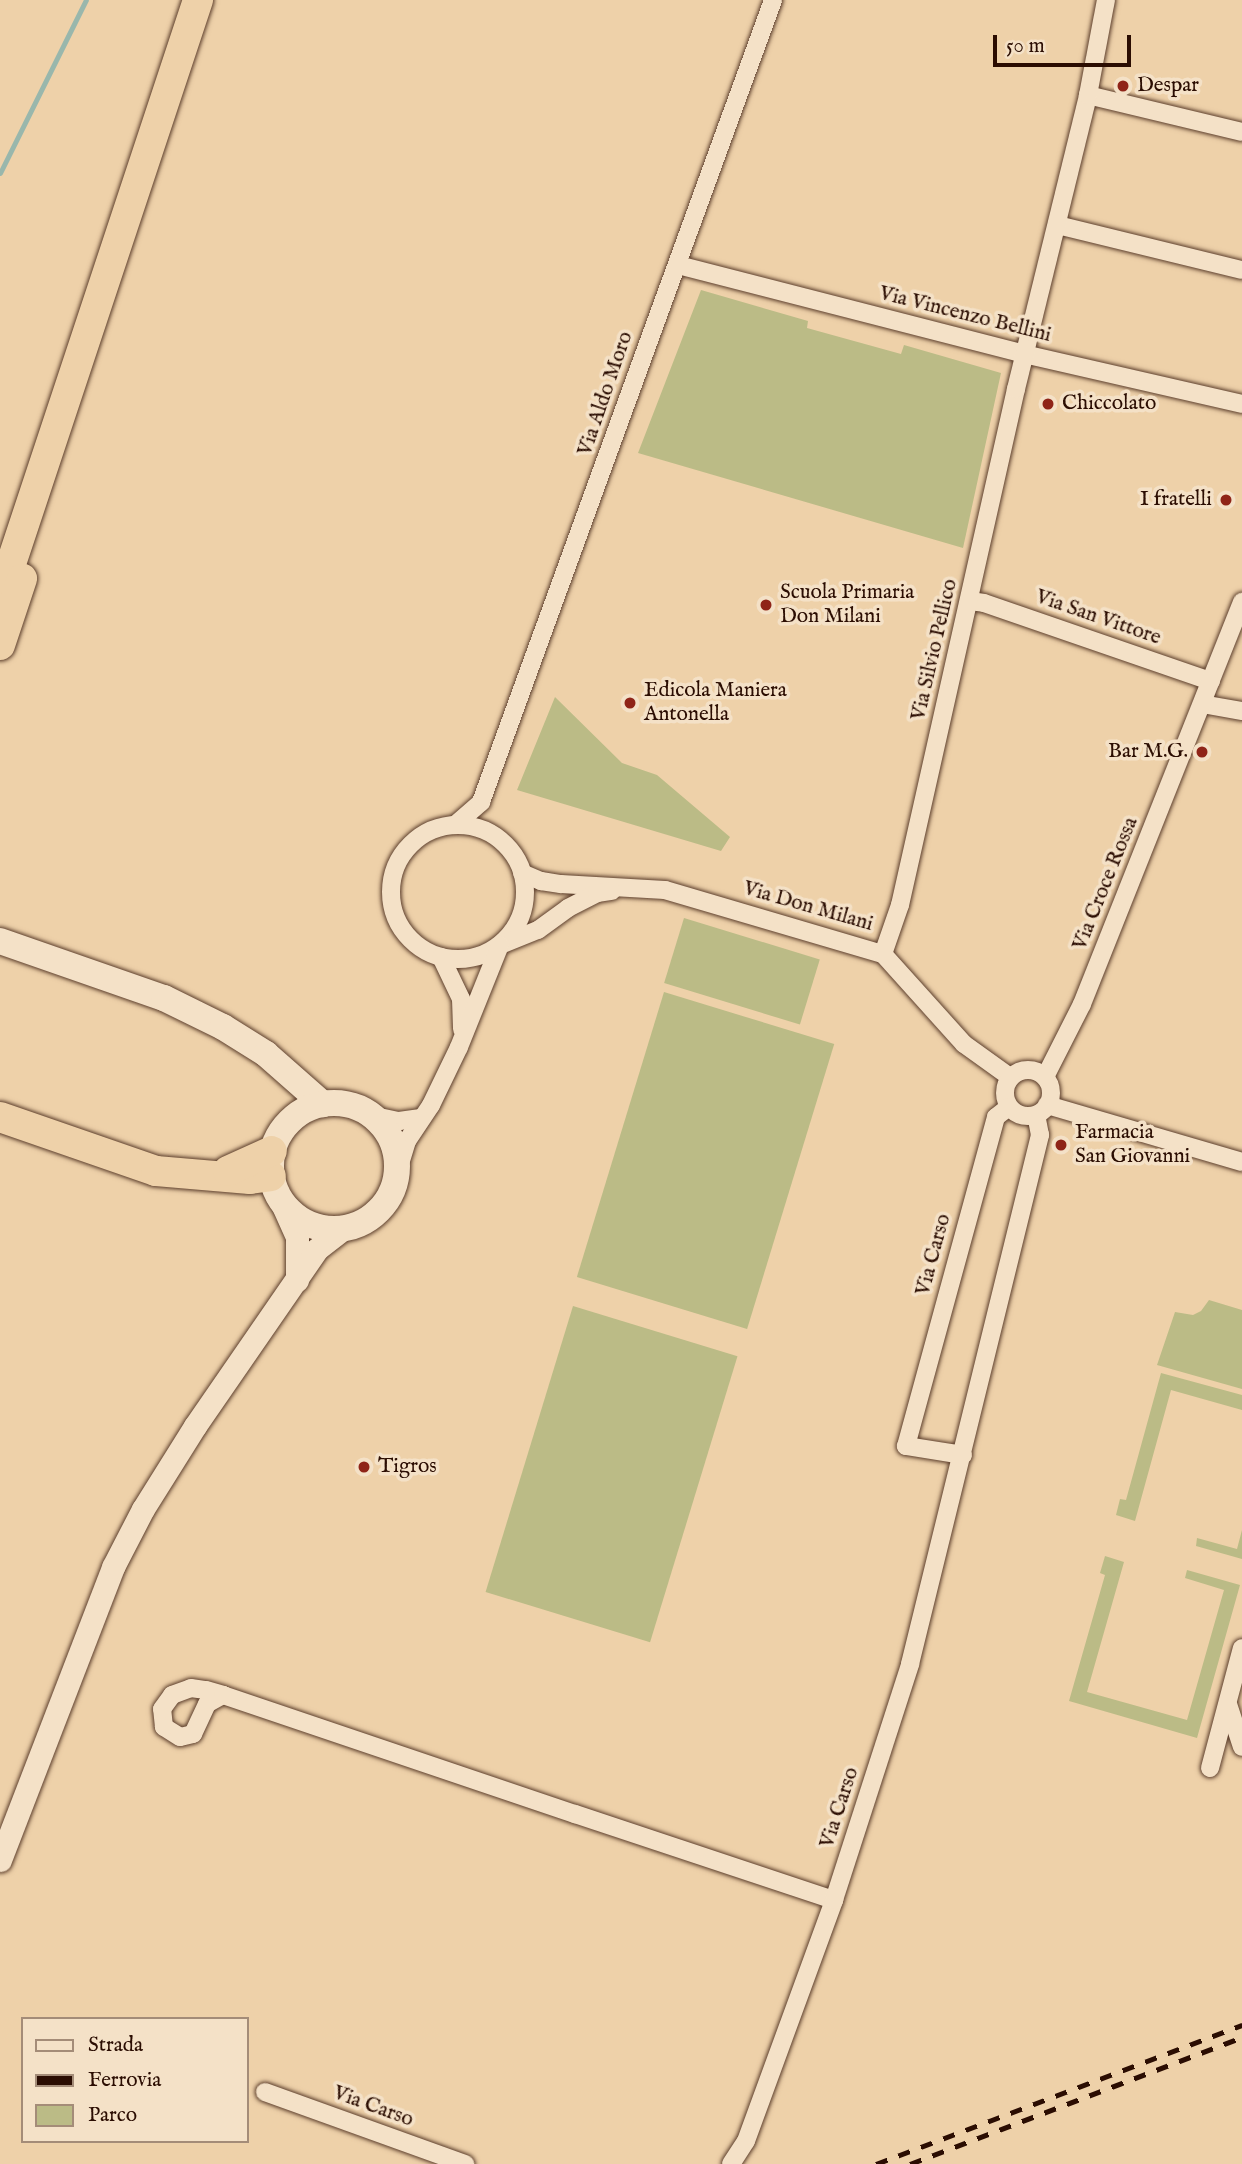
<!DOCTYPE html>
<style>
body{margin:0}
#map{position:relative;width:1242px;height:2164px;overflow:hidden;background:#eed1a9;font-family:"IM FELL English",serif}
div>[style]{position:absolute}
[style*='--x']{left:calc(var(--x)*1px);top:calc(var(--y)*1px);width:calc(var(--w)*1px);rotate:calc(var(--a)*1deg)}
.green>*{inset:0;background:#bbbb86;transform-origin:0 0}
.stream>*{height:5px;margin:-2.5px;padding:0 2.5px;transform-origin:2.5px;border-radius:2.5px;background:#99b7ac}
.roads{filter:drop-shadow(0 0 2px #5c3e2c) drop-shadow(0 0 2px #5c3e2c)}
.minor>*{height:18px;margin:-9px;padding:0 9px;transform-origin:9px;border-radius:9px;background:#f4e1c7}
.minor>.ring{margin:-9px;padding:0;box-sizing:content-box;background:none;border:18px solid #f4e1c7;border-radius:50%}
.tertiary>*{height:23px;margin:-11.5px;padding:0 11.5px;transform-origin:11.5px;border-radius:11.5px;background:#f4e1c7}
.secondary>*{height:26px;margin:-13px;padding:0 13px;transform-origin:13px;border-radius:13px;background:#f4e1c7}
.secondary>.ring{margin:-13px;padding:0;box-sizing:content-box;background:none;border:26px solid #f4e1c7;border-radius:50%}
.trunk>*{height:30px;margin:-15px;padding:0 15px;transform-origin:15px;border-radius:15px;background:#eed1a9}
.rail>*{height:5px;margin-top:-2.5px;transform-origin:0;background:repeating-linear-gradient(90deg,#2b0d02 0 12px,transparent 0 24px)}
.dots>*{width:19px;height:19px;translate:-50% -50%;box-sizing:border-box;border:4px solid #f4e1c7;border-radius:50%}
span{translate:-50% -50%;white-space:nowrap;text-align:center;line-height:1.15;-webkit-text-stroke:7px #f4e1c7;paint-order:stroke}
.poi-label{font-size:21px;color:#2b0d02}
.left{translate:0 -50%;text-align:left}
.right{translate:-100% -50%;text-align:right}
.street-label{font-size:21px;color:#2b0d02}
.legend{position:absolute;left:21px;top:2017px;width:228px;height:126px;box-sizing:border-box;background:#f4e1c7;border:2px solid #a48c78;margin:0;padding:9px 12px;list-style:none;font-size:21px;color:#2b0d02}
.legend li{display:flex;align-items:center;gap:14px;height:35px}
.legend b{width:35px;border:2px solid #a48c78}
.scale{position:absolute;left:993px;top:35px;width:138px;height:32px;box-sizing:border-box;border:4px solid #2b0d02;border-top:0;padding-left:9px;font-size:21px;line-height:24px;white-space:nowrap;color:#2b0d02;-webkit-text-stroke:5px #f4e1c7;paint-order:stroke}
</style>
<div id="map">
<div class="green">
<div style="clip-path:polygon(701px 290px,808px 321px,807px 328px,901px 354px,904px 345px,1001px 373px,963px 548px,638px 453px)"></div>
<div style="clip-path:polygon(555px 697px,622px 763px,657px 775px,730px 837px,721px 851px,517px 790px)"></div>
<div style="left:684px;top:918px;width:142px;height:68px;rotate:17deg"></div>
<div style="left:664px;top:992px;width:178px;height:298px;rotate:17deg"></div>
<div style="clip-path:polygon(1209px 1300px,1242px 1310px,1242px 1389px,1157px 1365px,1175px 1312px,1193px 1315px,1201px 1311px)"></div>
<div style="left:573px;top:1306px;width:172px;height:299px;rotate:17deg"></div>
<div style="clip-path:polygon(1161px 1373px,1242px 1395px,1242px 1410px,1171px 1390px,1135px 1521px,1116px 1515px,1120px 1499px,1126px 1500px)"></div>
<div style="clip-path:polygon(1242px 1530px,1242px 1559px,1196px 1546px,1197px 1538px,1237px 1549px)"></div>
<div style="clip-path:polygon(1105px 1556px,1124px 1562px,1087px 1692px,1187px 1720px,1224px 1590px,1185px 1578px,1187px 1570px,1240px 1585px,1197px 1738px,1069px 1701px,1105px 1575px,1100px 1573px)"></div>
</div>
<div class="stream">
<div style="--x:0;--y:173;--w:193;--a:-63.6"></div>
</div>
<div class="roads">
<div class="minor">
<div style="--x:1088;--y:95;--w:158;--a:13.5"></div>
<div style="--x:1057;--y:225;--w:190;--a:13.7"></div>
<div style="--x:678;--y:265;--w:357;--a:14.4"></div>
<div style="--x:1024;--y:354;--w:224;--a:12.9"></div>
<div style="--x:970;--y:601;--w:14;--a:8"></div>
<div style="--x:984;--y:603;--w:240;--a:19"></div>
<div style="--x:1202;--y:704;--w:41;--a:9.9"></div>
<div class="ring" style="left:391px;top:825px;width:116px;height:116px"></div>
<div style="--x:455;--y:825;--w:35;--a:-41"></div>
<div style="--x:481;--y:802;--w:854;--a:-69.99"></div>
<div style="--x:522;--y:873;--w:21;--a:23"></div>
<div style="--x:541;--y:881;--w:20;--a:9"></div>
<div style="--x:561;--y:884;--w:104;--a:3.3"></div>
<div style="--x:665;--y:890;--w:227;--a:16.4"></div>
<div style="--x:883;--y:954;--w:121;--a:48"></div>
<div style="--x:964;--y:1044;--w:57;--a:35.7"></div>
<div style="--x:503;--y:944;--w:38;--a:-22"></div>
<div style="--x:538;--y:930;--w:37;--a:-36"></div>
<div style="--x:568;--y:908;--w:33;--a:-27"></div>
<div style="--x:597;--y:893;--w:15;--a:-8"></div>
<div style="--x:883;--y:954;--w:52;--a:-70.9"></div>
<div style="--x:900;--y:905;--w:529;--a:-77.33"></div>
<div style="--x:1016;--y:389;--w:303;--a:-76.2"></div>
<div style="--x:1088;--y:95;--w:97;--a:-79.3"></div>
<div style="--x:441;--y:957;--w:47;--a:64.5"></div>
<div style="--x:461;--y:999;--w:30;--a:88"></div>
<div class="ring" style="left:1005px;top:1070px;width:28px;height:28px"></div>
<div style="--x:1045;--y:1077;--w:82;--a:-63.1"></div>
<div style="--x:1082;--y:1004;--w:433;--a:-68.3"></div>
<div style="--x:1047;--y:1105;--w:203;--a:16.3"></div>
<div style="--x:370;--y:1115;--w:30;--a:12"></div>
<div style="--x:399;--y:1121;--w:22;--a:-8"></div>
<div style="--x:395;--y:1180;--w:41;--a:-72.9"></div>
<div style="--x:407;--y:1141;--w:43;--a:-56.3"></div>
<div style="--x:431;--y:1105;--w:64;--a:-64.2"></div>
<div style="--x:459;--y:1047;--w:110;--a:-68.1"></div>
<div style="--x:963;--y:1455;--w:58;--a:-171"></div>
<div style="--x:906;--y:1446;--w:341;--a:-74.7"></div>
<div style="--x:996;--y:1117;--w:16;--a:-38"></div>
<div style="--x:223;--y:1695;--w:18;--a:151"></div>
<div style="--x:207;--y:1704;--w:33;--a:115"></div>
<div style="--x:193;--y:1734;--w:13;--a:167"></div>
<div style="--x:180;--y:1737;--w:19;--a:-148"></div>
<div style="--x:164;--y:1727;--w:18;--a:-96"></div>
<div style="--x:162;--y:1709;--w:17;--a:-54"></div>
<div style="--x:172;--y:1695;--w:20;--a:-20"></div>
<div style="--x:191;--y:1688;--w:15;--a:8"></div>
<div style="--x:206;--y:1690;--w:18;--a:16"></div>
<div style="--x:223;--y:1695;--w:372;--a:18.7"></div>
<div style="--x:575;--y:1814;--w:273;--a:18.4"></div>
<div style="--x:1228;--y:1704;--w:45;--a:72"></div>
<div style="--x:1210;--y:1768;--w:124;--a:-75.1"></div>
<div style="--x:265;--y:2092;--w:213;--a:19.8"></div>
<div style="--x:731;--y:2164;--w:27;--a:-57"></div>
<div style="--x:746;--y:2141;--w:257;--a:-69.9"></div>
<div style="--x:834;--y:1900;--w:248;--a:-72.1"></div>
<div style="--x:910;--y:1664;--w:545;--a:-76.19"></div>
<div style="--x:1040;--y:1135;--w:20;--a:-101"></div>
</div>
<div class="tertiary">
<div style="--x:280;--y:1199;--w:42;--a:65.9"></div>
<div style="--x:297;--y:1237;--w:43;--a:90"></div>
<div style="--x:0;--y:1860;--w:314;--a:-68.9"></div>
<div style="--x:113;--y:1567;--w:65;--a:-62.7"></div>
<div style="--x:143;--y:1509;--w:98;--a:-57.9"></div>
<div style="--x:195;--y:1426;--w:215;--a:-55.4"></div>
<div style="--x:317;--y:1249;--w:34;--a:-38"></div>
</div>
<div class="secondary">
<div style="--x:0;--y:941;--w:174;--a:19.2"></div>
<div style="--x:164;--y:998;--w:66;--a:26.2"></div>
<div style="--x:223;--y:1027;--w:51;--a:32.1"></div>
<div style="--x:266;--y:1054;--w:76;--a:41.3"></div>
<div class="ring" style="left:271px;top:1103px;width:100px;height:100px"></div>
</div>
<div class="trunk">
<div style="--x:0;--y:597;--w:629;--a:-71.65"></div>
<div style="--x:0;--y:645;--w:70;--a:-71.6"></div>
<div style="--x:0;--y:1117;--w:165;--a:19.1"></div>
<div style="--x:156;--y:1171;--w:94;--a:4.9"></div>
<div style="--x:250;--y:1179;--w:21;--a:-8"></div>
<div style="--x:228;--y:1171;--w:48;--a:-24.4"></div>
</div>
</div>
<div class="rail">
<div style="--x:876;--y:2164;--w:392;--a:-20.8"></div>
<div style="--x:910;--y:2164;--w:355;--a:-20.9"></div>
</div>
<div class="dots">
<div style="left:1123px;top:86px;background:#8f2418"></div>
<div style="left:1048px;top:404px;background:#8f2418"></div>
<div style="left:1226px;top:500px;background:#8f2418"></div>
<div style="left:766px;top:605px;background:#8f2418"></div>
<div style="left:630px;top:703px;background:#8f2418"></div>
<div style="left:1202px;top:752px;background:#8f2418"></div>
<div style="left:1061px;top:1145px;background:#8f2418"></div>
<div style="left:364px;top:1467px;background:#8f2418"></div>
</div>
<div class="poi-label">
<span class="left" style="left:1137px;top:86px">Despar</span>
<span class="left" style="left:1062px;top:404px">Chiccolato</span>
<span class="right" style="left:1212px;top:500px">I fratelli</span>
<span class="left" style="left:780px;top:605px">Scuola Primaria<br>Don Milani</span>
<span class="left" style="left:644px;top:703px">Edicola Maniera<br>Antonella</span>
<span class="right" style="left:1188px;top:752px">Bar M.G.</span>
<span class="left" style="left:1075px;top:1145px">Farmacia<br>San Giovanni</span>
<span class="left" style="left:378px;top:1467px">Tigros</span>
</div>
<div class="street-label">
<span style="left:965px;top:315px;rotate:14deg">Via Vincenzo Bellini</span>
<span style="left:606px;top:394px;rotate:-71deg">Via Aldo Moro</span>
<span style="left:1098px;top:618px;rotate:19deg">Via San Vittore</span>
<span style="left:935px;top:650px;rotate:-77deg">Via Silvio Pellico</span>
<span style="left:1106px;top:884px;rotate:-68deg">Via Croce Rossa</span>
<span style="left:808px;top:907px;rotate:16deg">Via Don Milani</span>
<span style="left:934px;top:1255px;rotate:-75deg">Via Carso</span>
<span style="left:840px;top:1808px;rotate:-72deg">Via Carso</span>
<span style="left:373px;top:2107px;rotate:20deg">Via Carso</span>
</div>
<ul class="legend">
<li><b style="height:9px;background:#f4e1c7"></b>Strada</li>
<li><b style="height:9px;background:#2b0d02"></b>Ferrovia</li>
<li><b style="height:19px;background:#bbbb86"></b>Parco</li>
</ul>
<div class="scale">50 m</div>
</div>
